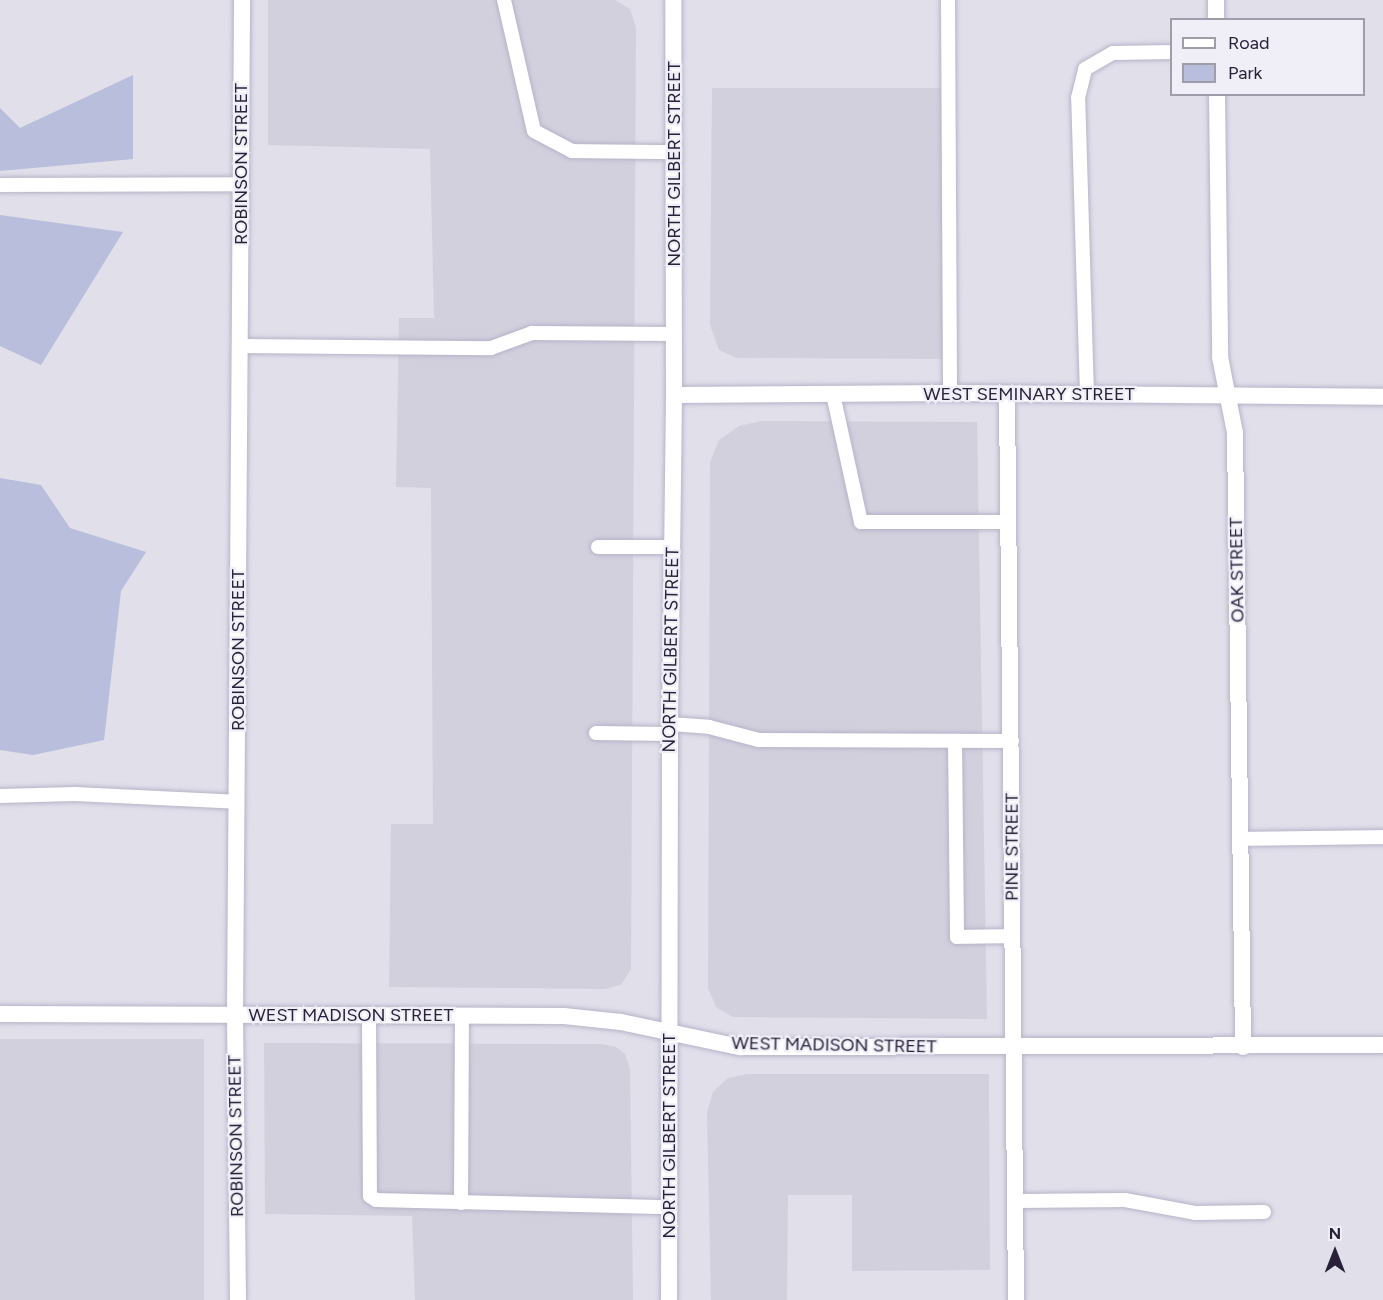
<!DOCTYPE html>
<style>
body{margin:0}
#map{position:relative;width:1383px;height:1300px;overflow:hidden;background:#e0dfea;font-family:Figtree,sans-serif}
div>[style]{position:absolute}
[style*='--x']{left:calc(var(--x)*1px);top:calc(var(--y)*1px);width:calc(var(--w)*1px);rotate:calc(var(--a)*1deg)}
.built>*{inset:0;background:#d3d0de;transform-origin:0 0}
.green>*{inset:0;background:#b8bedb}
.roads{filter:drop-shadow(0 0 2px #b7b3c9) drop-shadow(0 0 2px #b7b3c9)}
.service>*{height:14px;margin:-7px;padding:0 7px;transform-origin:7px;border-radius:7px;background:#fff}
.minor>*{height:16px;margin:-8px;padding:0 8px;transform-origin:8px;border-radius:8px;background:#fff}
.secondary>*{height:16px;margin:-8px;padding:0 8px;transform-origin:8px;border-radius:8px;background:#fff}
span{translate:-50% -50%;white-space:nowrap;text-align:center;line-height:1.15;-webkit-text-stroke:4.5px #f0eff7;paint-order:stroke}
.street-label{font-size:18px;color:#282139}
.legend{position:absolute;left:1170px;top:18px;width:195px;height:78px;box-sizing:border-box;background:#f0eff7;border:2px solid #a09dab;margin:0;padding:8px 10px;list-style:none;font-size:18px;color:#282139}
.legend li{display:flex;align-items:center;gap:12px;height:30px}
.legend b{width:30px;border:2px solid #a09dab}
.north{position:absolute;left:1305px;top:1222px;width:60px;height:60px;-webkit-text-stroke:4px #f0eff7;paint-order:stroke;rotate:0deg;font-size:16px;font-weight:700;line-height:24px;text-align:center;color:#282139}
.north::after{content:'';display:block;margin:auto;width:21px;height:27px;background:#282139;clip-path:polygon(50% 0,100% 100%,50% 72%,0 100%)}
</style>
<div id="map">
<div class="built">
<div style="clip-path:polygon(268px 0,615px 0,630px 9px,636px 28px,631px 969px,621px 985px,605px 989px,389px 987px,391px 824px,433px 824px,431px 488px,396px 487px,399px 318px,434px 318px,430px 149px,268px 145px)"></div>
<div style="clip-path:polygon(712px 88px,948px 88px,948px 359px,737px 358px,719px 350px,710px 325px)"></div>
<div style="clip-path:polygon(762px 421px,977px 422px,987px 1019px,733px 1017px,716px 1007px,708px 988px,710px 462px,719px 440px,739px 426px)"></div>
<div style="left:0;top:1039px;width:204px;height:261px"></div>
<div style="clip-path:polygon(264px 1043px,602px 1044px,616px 1047px,625px 1054px,630px 1069px,633px 1300px,415px 1300px,412px 1216px,265px 1214px)"></div>
<div style="clip-path:polygon(747px 1074px,989px 1074px,990px 1270px,852px 1271px,852px 1195px,788px 1195px,787px 1300px,711px 1300px,707px 1112px,713px 1092px,718px 1087px,728px 1078px)"></div>
</div>
<div class="green">
<div style="clip-path:polygon(133px 75px,133px 159px,0 171px,0 108px,20px 128px)"></div>
<div style="clip-path:polygon(0 215px,123px 232px,41px 365px,0 346px)"></div>
<div style="clip-path:polygon(0 478px,41px 485px,70px 528px,146px 552px,121px 591px,104px 740px,33px 755px,0 750px)"></div>
</div>
<div class="roads">
<div class="service">
<div style="--x:504;--y:0;--w:134;--a:77.1"></div>
<div style="--x:534;--y:131;--w:43;--a:27.8"></div>
<div style="--x:572;--y:151;--w:101;--a:0.6"></div>
<div style="--x:948;--y:0;--w:393;--a:89.7"></div>
<div style="--x:0;--y:185;--w:241;--a:-0.2"></div>
<div style="--x:240;--y:346;--w:251;--a:0.5"></div>
<div style="--x:491;--y:348;--w:44;--a:-20.1"></div>
<div style="--x:532;--y:333;--w:142;--a:0.4"></div>
<div style="--x:833;--y:394;--w:131;--a:77.7"></div>
<div style="--x:861;--y:522;--w:148;--a:0"></div>
<div style="--x:1087;--y:395;--w:297;--a:-91.7"></div>
<div style="--x:1078;--y:98;--w:30;--a:-76"></div>
<div style="--x:1085;--y:69;--w:32;--a:-30"></div>
<div style="--x:1113;--y:53;--w:59;--a:-1"></div>
<div style="--x:598;--y:547;--w:74;--a:0"></div>
<div style="--x:670;--y:724;--w:39;--a:4"></div>
<div style="--x:709;--y:727;--w:52;--a:14.6"></div>
<div style="--x:759;--y:740;--w:253;--a:0.2"></div>
<div style="--x:596;--y:733;--w:74;--a:0.8"></div>
<div style="--x:955;--y:741;--w:196;--a:89.4"></div>
<div style="--x:957;--y:937;--w:56;--a:-1"></div>
<div style="--x:0;--y:796;--w:75;--a:-1.5"></div>
<div style="--x:75;--y:794;--w:161;--a:2.8"></div>
<div style="--x:1240;--y:839;--w:143;--a:-0.8"></div>
<div style="--x:369;--y:1014;--w:182;--a:89.7"></div>
<div style="--x:370;--y:1196;--w:7;--a:34"></div>
<div style="--x:376;--y:1200;--w:293;--a:1.4"></div>
<div style="--x:1016;--y:1201;--w:109;--a:-0.5"></div>
<div style="--x:1125;--y:1200;--w:71;--a:10.5"></div>
<div style="--x:1195;--y:1213;--w:69;--a:-0.8"></div>
<div style="--x:461;--y:1203;--w:188;--a:-89.7"></div>
</div>
<div class="minor">
<div style="--x:1216;--y:0;--w:20;--a:90"></div>
<div style="--x:1217;--y:94;--w:263;--a:89.3"></div>
<div style="--x:1220;--y:357;--w:77;--a:78.8"></div>
<div style="--x:1235;--y:433;--w:614;--a:89.25"></div>
<div style="--x:1007;--y:394;--w:906;--a:89.43"></div>
<div style="--x:674;--y:395;--w:276;--a:-0.4"></div>
<div style="--x:950;--y:393;--w:433;--a:0.5"></div>
<div style="--x:0;--y:1014;--w:564;--a:0.2"></div>
<div style="--x:564;--y:1016;--w:57;--a:6"></div>
<div style="--x:621;--y:1022;--w:122;--a:11.9"></div>
<div style="--x:740;--y:1047;--w:643;--a:-0.18"></div>
<div style="--x:238;--y:1300;--w:286;--a:-90.6"></div>
<div style="--x:235;--y:1014;--w:1014;--a:-89.6"></div>
</div>
<div class="secondary">
<div style="--x:669;--y:1300;--w:576;--a:-89.9"></div>
<div style="--x:670;--y:724;--w:329;--a:-89.3"></div>
<div style="--x:674;--y:395;--w:395;--a:-90.1"></div>
</div>
</div>
<div class="street-label">
<span style="left:241px;top:164px;rotate:-90deg">ROBINSON STREET</span>
<span style="left:674px;top:164px;rotate:-90deg">NORTH GILBERT STREET</span>
<span style="left:1029px;top:394px">WEST SEMINARY STREET</span>
<span style="left:1237px;top:570px;rotate:-91deg">OAK STREET</span>
<span style="left:238px;top:650px;rotate:-90deg">ROBINSON STREET</span>
<span style="left:671px;top:650px;rotate:-89deg">NORTH GILBERT STREET</span>
<span style="left:1012px;top:847px;rotate:-90deg">PINE STREET</span>
<span style="left:351px;top:1015px">WEST MADISON STREET</span>
<span style="left:834px;top:1045px;rotate:1deg">WEST MADISON STREET</span>
<span style="left:236px;top:1136px;rotate:-91deg">ROBINSON STREET</span>
<span style="left:669px;top:1136px;rotate:-90deg">NORTH GILBERT STREET</span>
</div>
<ul class="legend">
<li><b style="height:8px;background:#fff"></b>Road</li>
<li><b style="height:16px;background:#b8bedb"></b>Park</li>
</ul>
<div class="north">N</div>
</div>
